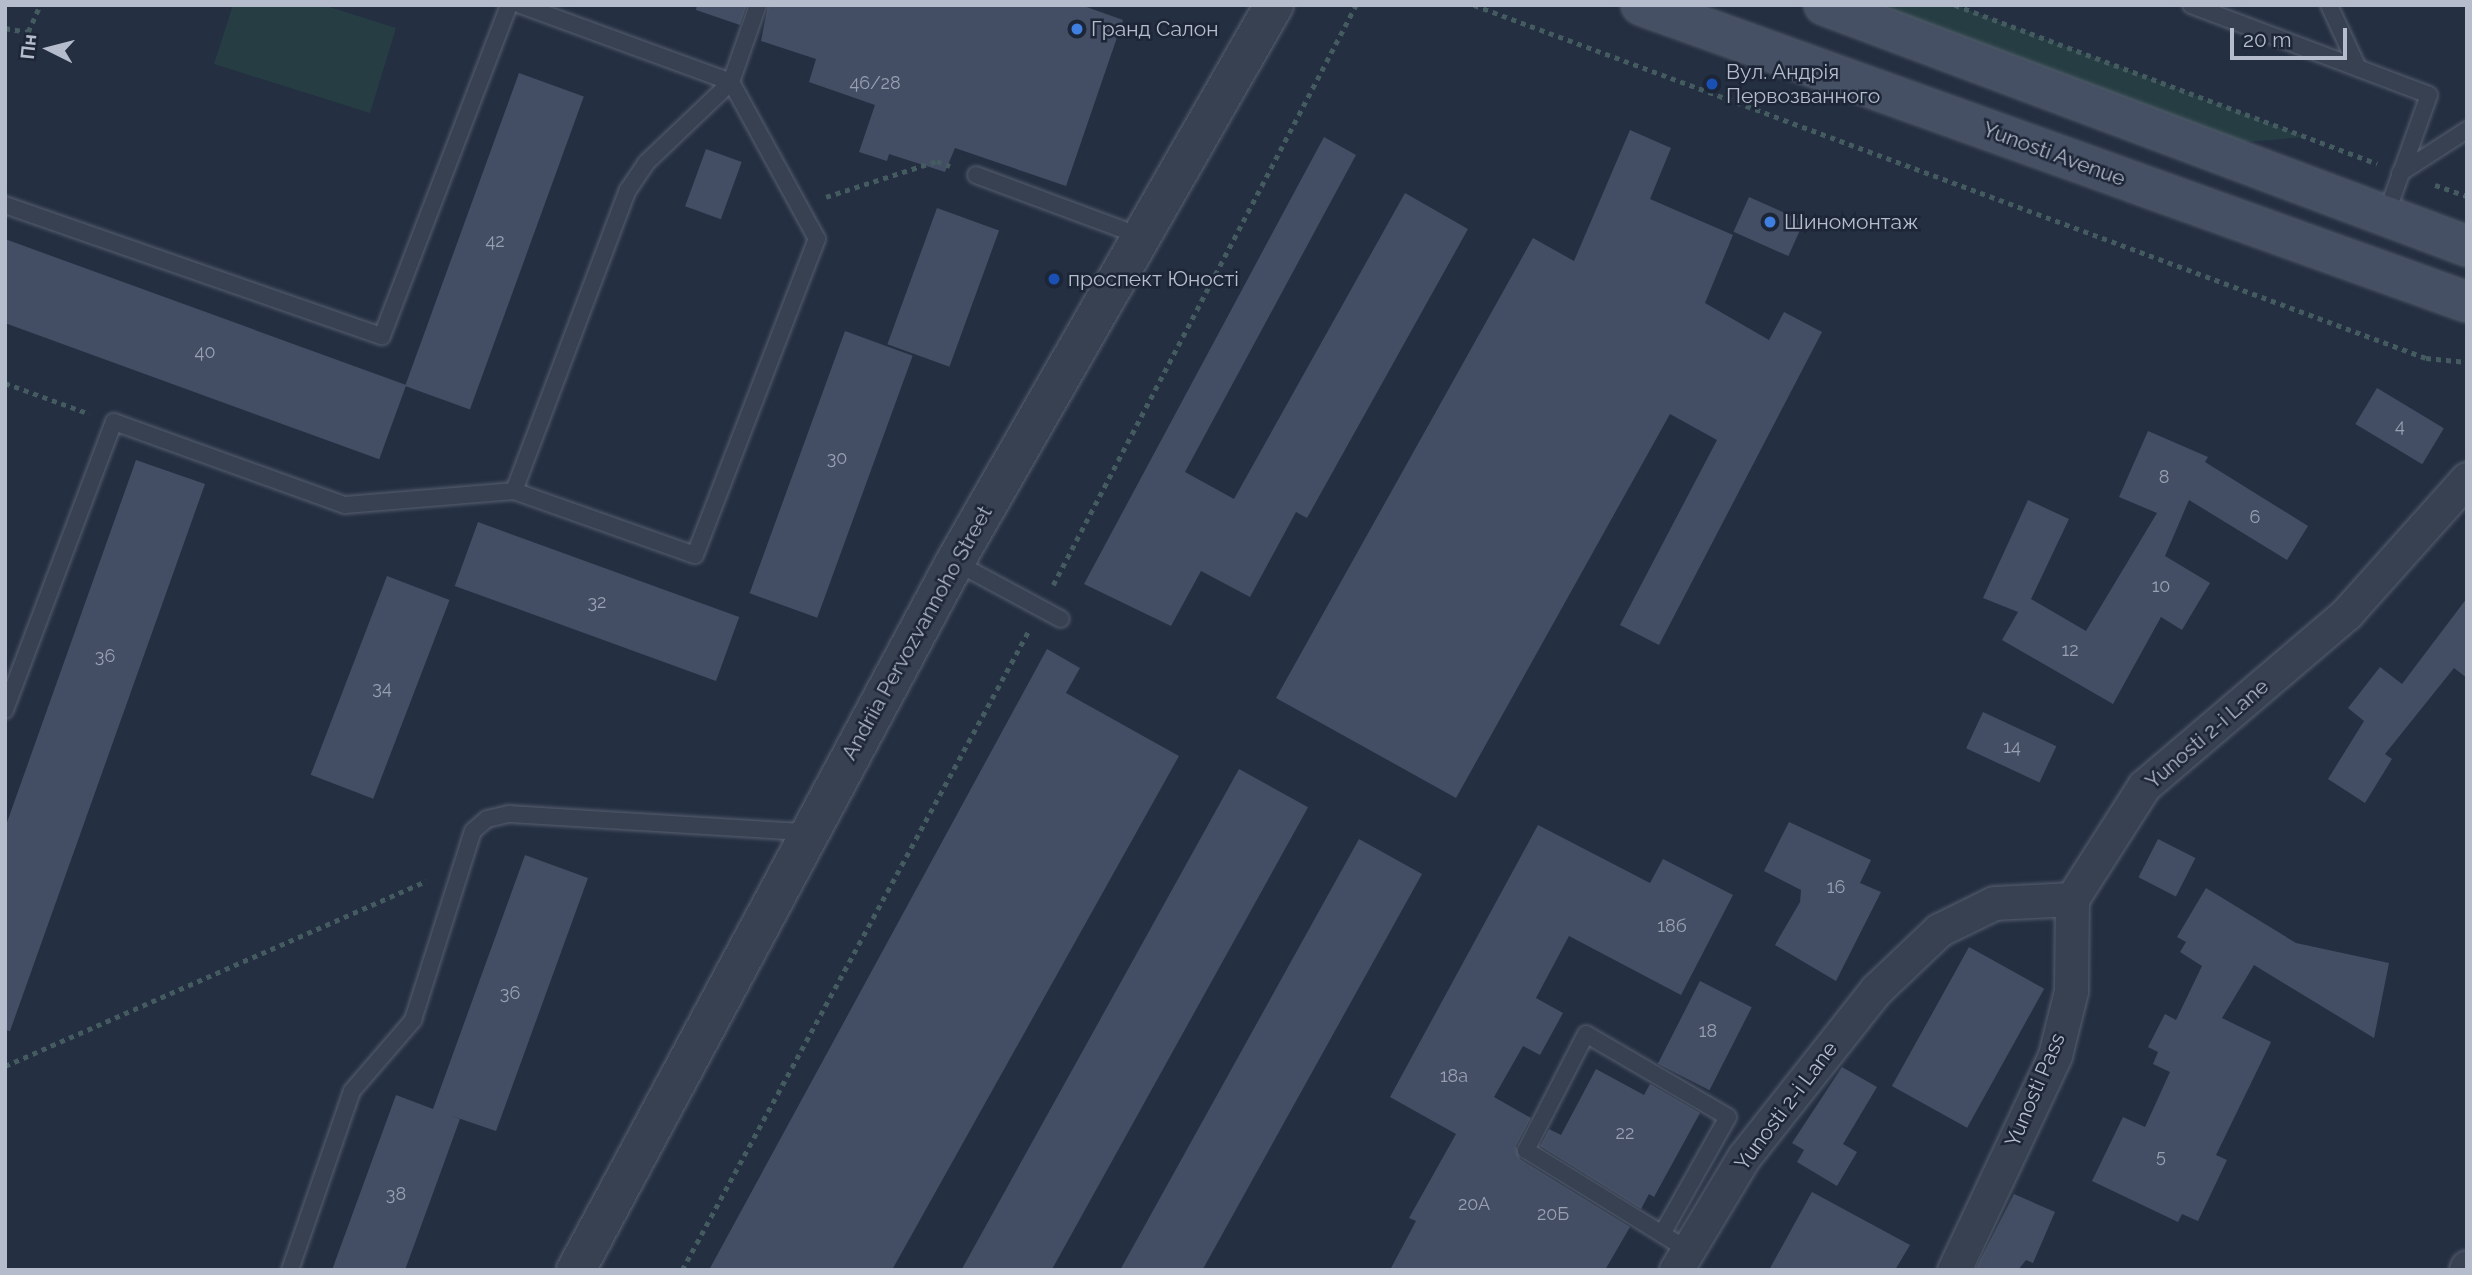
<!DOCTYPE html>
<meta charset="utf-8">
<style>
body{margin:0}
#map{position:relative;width:2472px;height:1275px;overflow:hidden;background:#242f42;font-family:Raleway,sans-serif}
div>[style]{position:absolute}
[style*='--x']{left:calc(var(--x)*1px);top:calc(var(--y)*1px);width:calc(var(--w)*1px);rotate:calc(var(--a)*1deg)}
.green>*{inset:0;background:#263e43}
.building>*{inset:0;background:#434e64;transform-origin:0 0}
.path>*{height:4.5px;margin-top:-2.25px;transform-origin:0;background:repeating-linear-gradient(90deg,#445b60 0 5px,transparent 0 10px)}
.roads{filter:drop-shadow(0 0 2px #565f6f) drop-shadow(0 0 2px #565f6f)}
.service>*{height:16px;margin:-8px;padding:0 8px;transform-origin:8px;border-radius:8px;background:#384152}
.minor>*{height:33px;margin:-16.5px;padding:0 16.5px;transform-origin:16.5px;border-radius:16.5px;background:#384152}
.tertiary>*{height:38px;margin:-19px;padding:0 19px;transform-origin:19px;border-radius:19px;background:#384152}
.secondary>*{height:38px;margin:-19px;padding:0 19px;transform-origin:19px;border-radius:19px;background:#465065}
.dots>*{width:19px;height:19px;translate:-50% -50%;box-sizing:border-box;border:4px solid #1d2637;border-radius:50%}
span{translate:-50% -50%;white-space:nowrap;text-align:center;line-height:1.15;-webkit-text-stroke:5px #1d2637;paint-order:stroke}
.number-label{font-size:18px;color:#98a0b2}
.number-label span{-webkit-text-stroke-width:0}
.poi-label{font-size:21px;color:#b5bccc}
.left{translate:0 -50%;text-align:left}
.street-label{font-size:21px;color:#b5bccc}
.frame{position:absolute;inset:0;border:7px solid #b5bccc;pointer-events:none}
.north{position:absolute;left:14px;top:14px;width:70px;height:70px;-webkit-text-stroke:5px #1d2637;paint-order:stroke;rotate:276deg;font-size:19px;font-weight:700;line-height:28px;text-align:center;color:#b5bccc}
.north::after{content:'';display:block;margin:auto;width:24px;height:32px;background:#b5bccc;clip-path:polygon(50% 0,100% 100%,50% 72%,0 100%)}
.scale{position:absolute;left:2230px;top:28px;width:117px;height:32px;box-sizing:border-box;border:4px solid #b5bccc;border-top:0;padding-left:9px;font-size:21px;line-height:24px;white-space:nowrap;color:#b5bccc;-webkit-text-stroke:5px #1d2637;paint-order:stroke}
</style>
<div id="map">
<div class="green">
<div style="clip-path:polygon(233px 5px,323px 5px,396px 28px,370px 113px,214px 64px)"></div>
<div style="clip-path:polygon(1824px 5px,1955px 5px,2305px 137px,2199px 146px)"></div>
</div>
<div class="building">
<div style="clip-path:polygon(697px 5px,747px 5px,740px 25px,696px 10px)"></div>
<div style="clip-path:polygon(768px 5px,1081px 5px,1123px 20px,1066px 186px,955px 148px,945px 172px,889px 154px,887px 161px,859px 152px,875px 105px,809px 82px,816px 59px,761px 41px)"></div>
<div style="left:519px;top:73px;width:69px;height:333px;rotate:20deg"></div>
<div style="clip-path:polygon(1630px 130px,1671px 148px,1650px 199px,1733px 235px,1705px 303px,1769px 340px,1784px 312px,1822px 332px,1659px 645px,1620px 625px,1717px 440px,1670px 414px,1456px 798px,1276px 698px,1533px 238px,1574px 261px)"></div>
<div style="clip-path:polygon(1324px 137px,1356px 155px,1185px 472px,1234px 499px,1405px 193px,1468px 229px,1307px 518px,1296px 512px,1250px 597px,1201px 571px,1171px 626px,1084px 584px)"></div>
<div style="left:706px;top:149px;width:38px;height:61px;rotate:20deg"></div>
<div style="left:1749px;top:197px;width:60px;height:38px;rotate:24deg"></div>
<div style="left:937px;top:208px;width:66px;height:145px;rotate:20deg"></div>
<div style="left:5px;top:239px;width:427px;height:79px;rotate:20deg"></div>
<div style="left:845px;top:331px;width:72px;height:279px;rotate:20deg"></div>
<div style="left:2377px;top:388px;width:78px;height:42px;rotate:31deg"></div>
<div style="clip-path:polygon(2148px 431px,2208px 457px,2205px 462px,2308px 526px,2287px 560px,2189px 500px,2165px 556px,2210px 583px,2182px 630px,2161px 617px,2113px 704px,2002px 640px,2018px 612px,1983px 598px,2028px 500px,2069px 519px,2031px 599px,2086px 631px,2157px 513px,2119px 497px)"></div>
<div style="clip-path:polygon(136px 460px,205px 484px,10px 1031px,5px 1030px,5px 828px)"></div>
<div style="left:478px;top:522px;width:278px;height:68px;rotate:20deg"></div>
<div style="left:387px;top:576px;width:67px;height:213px;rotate:21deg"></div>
<div style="clip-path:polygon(2467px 598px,2467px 678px,2454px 668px,2385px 754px,2392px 759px,2365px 803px,2328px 779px,2364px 721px,2348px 708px,2380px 667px,2402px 684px)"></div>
<div style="clip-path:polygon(1047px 649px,1080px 668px,1066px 693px,1179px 756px,892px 1270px,709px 1270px)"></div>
<div style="left:1983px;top:712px;width:81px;height:40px;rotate:25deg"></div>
<div style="left:1239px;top:769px;width:79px;height:573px;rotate:29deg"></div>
<div style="clip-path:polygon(1789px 822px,1871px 860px,1860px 883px,1881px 892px,1836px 981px,1775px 945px,1800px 902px,1801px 890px,1764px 871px)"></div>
<div style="clip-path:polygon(1538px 825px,1650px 883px,1663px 859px,1733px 895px,1681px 995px,1569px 936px,1536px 998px,1563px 1013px,1540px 1055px,1523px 1046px,1494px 1097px,1531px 1118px,1516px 1146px,1520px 1159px,1630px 1227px,1605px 1270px,1390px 1270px,1416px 1221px,1409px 1218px,1456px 1134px,1390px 1097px)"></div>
<div style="left:1359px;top:839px;width:72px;height:493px;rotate:29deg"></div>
<div style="left:2158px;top:839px;width:42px;height:43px;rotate:27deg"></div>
<div style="clip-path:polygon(525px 855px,588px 878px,496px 1131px,449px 1115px,460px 1119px,405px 1270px,332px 1270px,396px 1095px,433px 1109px)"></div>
<div style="clip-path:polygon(2206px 888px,2296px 943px,2389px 963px,2374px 1038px,2254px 965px,2222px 1018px,2271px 1042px,2216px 1155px,2227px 1160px,2198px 1221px,2182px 1214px,2178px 1222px,2092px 1181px,2123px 1117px,2145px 1127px,2170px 1072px,2153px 1064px,2158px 1052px,2148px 1047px,2165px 1014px,2176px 1020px,2202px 966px,2180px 952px,2186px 942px,2177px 937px)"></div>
<div style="left:1969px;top:947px;width:86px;height:159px;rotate:29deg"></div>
<div style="left:1700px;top:981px;width:58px;height:93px;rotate:27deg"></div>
<div style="clip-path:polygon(1842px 1067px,1877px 1087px,1843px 1144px,1857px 1152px,1837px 1186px,1797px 1162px,1804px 1150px,1792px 1143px)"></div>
<div style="clip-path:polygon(1596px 1069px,1644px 1095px,1650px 1084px,1700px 1113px,1654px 1197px,1649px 1194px,1641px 1209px,1540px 1146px,1549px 1129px,1561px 1135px)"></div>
<div style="clip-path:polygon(1812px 1192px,1910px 1245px,1895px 1270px,1769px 1270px)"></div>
<div style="clip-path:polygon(2014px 1194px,2055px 1212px,2033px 1263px,2026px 1260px,2018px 1270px,1975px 1270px)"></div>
</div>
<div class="path">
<div style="--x:1474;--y:5;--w:1015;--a:20.34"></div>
<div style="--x:2426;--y:358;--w:41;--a:5.6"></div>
<div style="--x:1955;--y:5;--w:451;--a:20.6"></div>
<div style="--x:5;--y:28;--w:23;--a:10"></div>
<div style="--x:28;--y:32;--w:30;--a:-66"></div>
<div style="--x:2435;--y:185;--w:34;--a:19"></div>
<div style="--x:826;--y:197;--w:117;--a:-18"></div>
<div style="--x:937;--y:161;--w:14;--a:21"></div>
<div style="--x:5;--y:383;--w:90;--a:20"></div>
<div style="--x:1053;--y:585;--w:654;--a:-62.42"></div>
<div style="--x:5;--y:1066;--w:460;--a:-23.7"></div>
<div style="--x:682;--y:1270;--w:726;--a:-61.53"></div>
</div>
<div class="roads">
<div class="service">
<div style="--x:2191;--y:5;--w:254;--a:20.7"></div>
<div style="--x:2429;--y:95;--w:127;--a:109.7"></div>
<div style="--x:2329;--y:5;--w:69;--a:65.3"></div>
<div style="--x:2400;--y:173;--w:80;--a:-32.7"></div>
<div style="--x:976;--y:175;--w:175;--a:20.4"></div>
<div style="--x:5;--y:205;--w:399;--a:19.2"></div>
<div style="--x:382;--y:336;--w:355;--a:-69"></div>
<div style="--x:514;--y:491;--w:322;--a:-69.3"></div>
<div style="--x:628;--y:190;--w:32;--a:-56"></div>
<div style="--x:646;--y:163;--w:117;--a:-43.6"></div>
<div style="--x:731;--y:82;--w:224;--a:-159.9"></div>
<div style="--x:955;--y:562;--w:120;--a:28.3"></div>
<div style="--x:5;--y:710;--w:308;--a:-69.3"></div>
<div style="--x:114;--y:422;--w:245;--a:19.8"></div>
<div style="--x:345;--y:505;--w:170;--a:-4.7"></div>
<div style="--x:514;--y:491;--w:192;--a:19.5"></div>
<div style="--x:695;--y:555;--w:339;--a:-68.9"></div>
<div style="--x:817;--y:239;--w:179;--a:-118.7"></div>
<div style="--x:731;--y:82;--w:82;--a:-70.7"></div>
<div style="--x:1662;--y:1234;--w:134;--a:-60.6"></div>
<div style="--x:1728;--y:1117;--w:164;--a:-149.7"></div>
<div style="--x:1586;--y:1034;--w:131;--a:117.3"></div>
<div style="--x:1526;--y:1150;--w:190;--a:31.7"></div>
<div style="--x:290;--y:1270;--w:189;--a:-70.9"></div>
<div style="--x:352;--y:1091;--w:94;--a:-49.3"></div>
<div style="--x:413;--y:1020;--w:198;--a:-72.4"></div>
<div style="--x:473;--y:831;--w:18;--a:-41"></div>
<div style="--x:487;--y:819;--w:23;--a:-13"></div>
<div style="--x:509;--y:814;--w:298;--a:3.5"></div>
</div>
<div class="minor">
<div style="--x:1676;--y:1270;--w:132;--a:-59"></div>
<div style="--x:1744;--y:1157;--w:213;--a:-51.7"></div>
<div style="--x:1876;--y:990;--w:87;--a:-43.6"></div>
<div style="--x:1939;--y:930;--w:61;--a:-26.1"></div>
<div style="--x:1994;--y:903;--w:78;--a:-2.9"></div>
<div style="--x:2072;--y:899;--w:134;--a:-57.5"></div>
<div style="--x:2144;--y:786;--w:267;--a:-40.4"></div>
<div style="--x:2347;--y:613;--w:180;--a:-48.2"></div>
<div style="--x:1954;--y:1270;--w:238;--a:-64.8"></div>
<div style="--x:2055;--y:1055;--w:66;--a:-76"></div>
<div style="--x:2071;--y:991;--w:92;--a:-89.4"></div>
<div style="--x:2466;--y:1270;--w:3;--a:-72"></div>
</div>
<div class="tertiary">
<div style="--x:576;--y:1270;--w:803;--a:-61.84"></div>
<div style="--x:955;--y:562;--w:642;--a:-60.2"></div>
</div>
<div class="secondary">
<div style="--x:1641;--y:5;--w:878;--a:19.78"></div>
<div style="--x:1824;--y:5;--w:687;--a:20.55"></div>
</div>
</div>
<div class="dots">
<div style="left:1077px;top:29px;background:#3f7fe0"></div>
<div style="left:1712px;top:84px;background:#1a4fb4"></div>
<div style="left:1770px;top:222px;background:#3f7fe0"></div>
<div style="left:1054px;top:279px;background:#1a4fb4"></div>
</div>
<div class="number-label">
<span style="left:875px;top:83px">46/28</span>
<span style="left:495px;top:241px">42</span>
<span style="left:205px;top:352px">40</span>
<span style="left:2400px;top:426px">4</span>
<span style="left:837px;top:458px">30</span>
<span style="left:2164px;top:477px">8</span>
<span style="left:2255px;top:517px">6</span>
<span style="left:2161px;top:586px">10</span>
<span style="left:597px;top:602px">32</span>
<span style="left:2070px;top:650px">12</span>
<span style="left:105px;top:656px">36</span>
<span style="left:382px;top:688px">34</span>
<span style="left:2012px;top:747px">14</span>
<span style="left:1836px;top:887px">16</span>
<span style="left:1672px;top:926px">18б</span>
<span style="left:510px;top:993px">36</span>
<span style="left:1708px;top:1031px">18</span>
<span style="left:1454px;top:1076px">18а</span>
<span style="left:1625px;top:1133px">22</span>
<span style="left:2161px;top:1156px">5</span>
<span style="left:396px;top:1194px">38</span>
<span style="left:1474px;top:1204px">20А</span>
<span style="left:1553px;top:1214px">20Б</span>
</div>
<div class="poi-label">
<span class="left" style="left:1091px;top:29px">Гранд Салон</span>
<span class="left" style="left:1726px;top:84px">Вул. Андрія<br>Первозванного</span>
<span class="left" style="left:1784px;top:222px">Шиномонтаж</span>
<span class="left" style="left:1068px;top:279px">проспект Юності</span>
</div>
<div class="street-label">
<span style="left:2054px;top:154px;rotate:20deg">Yunosti Avenue</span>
<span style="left:917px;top:633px;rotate:-61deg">Andriia Pervozvannoho Street</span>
<span style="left:2207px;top:734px;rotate:-41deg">Yunosti 2-i Lane</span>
<span style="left:2035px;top:1090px;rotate:-67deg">Yunosti Pass</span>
<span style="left:1786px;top:1106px;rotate:-53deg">Yunosti 2-i Lane</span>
</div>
<div class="frame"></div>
<div class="north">Пн</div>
<div class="scale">20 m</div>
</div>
